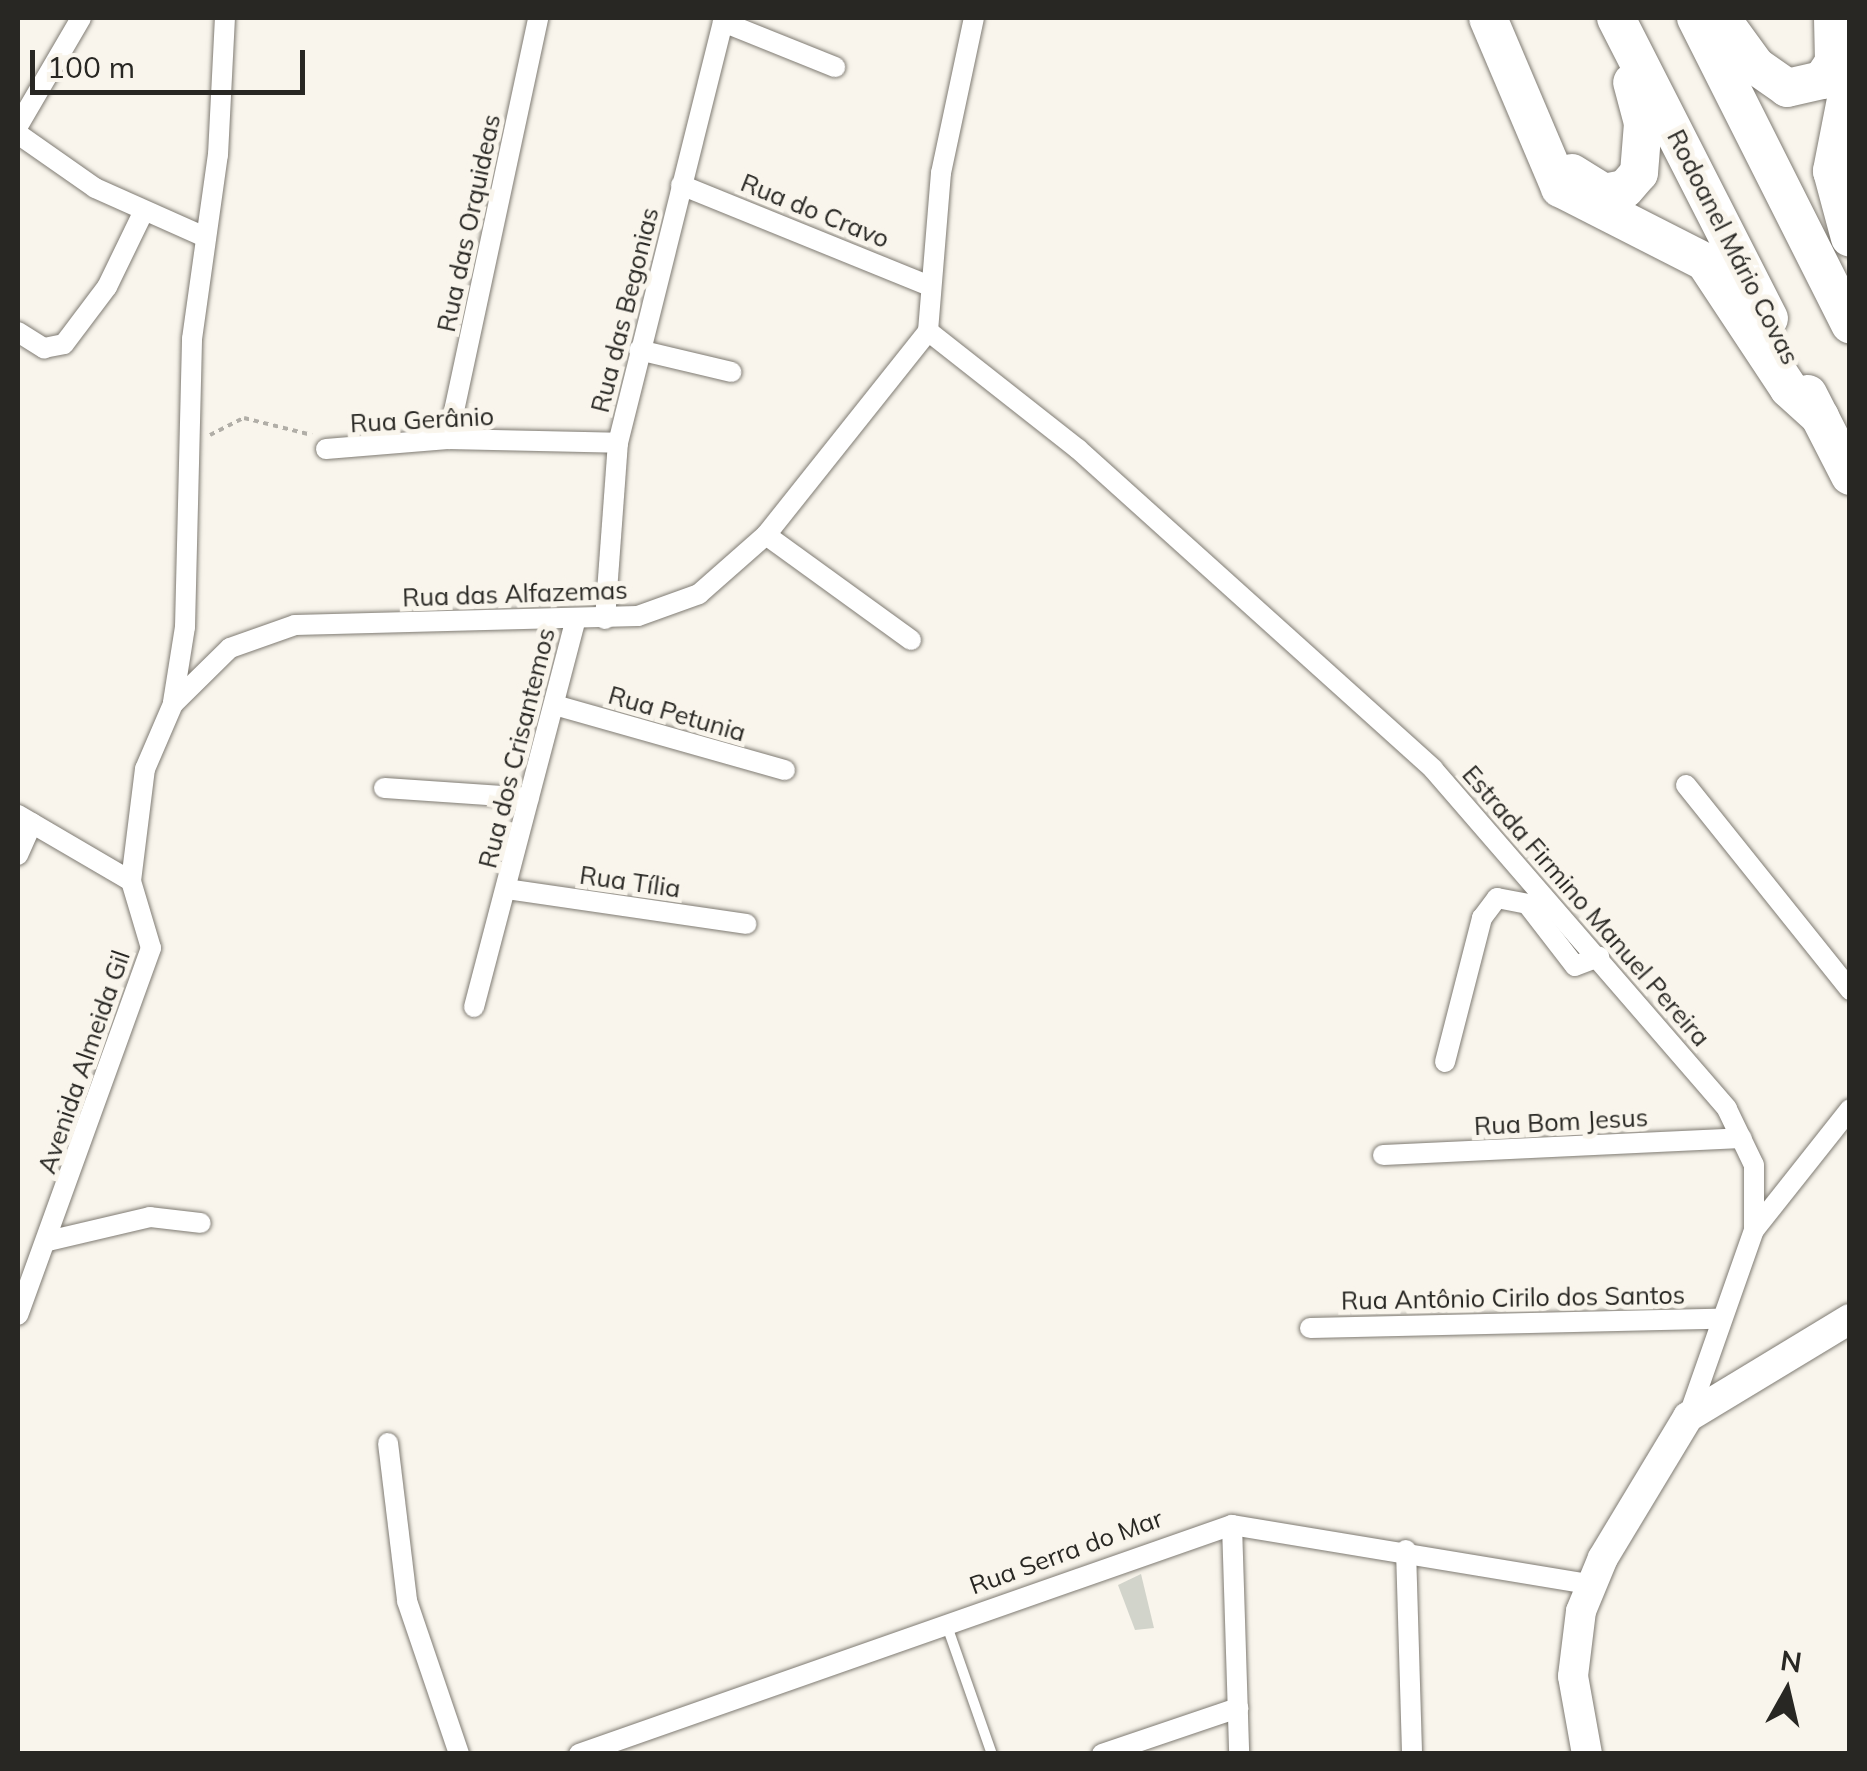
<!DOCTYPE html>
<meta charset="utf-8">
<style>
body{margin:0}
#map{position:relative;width:1867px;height:1771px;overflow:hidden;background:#f9f5ec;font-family:Mulish,sans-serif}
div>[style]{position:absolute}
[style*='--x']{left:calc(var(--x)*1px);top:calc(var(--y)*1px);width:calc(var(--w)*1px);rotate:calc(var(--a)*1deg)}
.building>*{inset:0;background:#d2d4cb}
.path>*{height:4px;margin-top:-2px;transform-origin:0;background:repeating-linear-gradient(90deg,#b1aea7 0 5px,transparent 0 10px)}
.roads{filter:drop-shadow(0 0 2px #7f7b73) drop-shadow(0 0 2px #7f7b73)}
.lane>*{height:10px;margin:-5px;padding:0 5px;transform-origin:5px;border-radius:5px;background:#fff}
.street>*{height:20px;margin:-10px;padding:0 10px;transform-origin:10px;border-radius:10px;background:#fff}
.secondary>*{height:30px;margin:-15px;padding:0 15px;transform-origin:15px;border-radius:15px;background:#fff}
.highway>*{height:38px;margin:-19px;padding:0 19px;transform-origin:19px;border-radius:19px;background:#fff}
span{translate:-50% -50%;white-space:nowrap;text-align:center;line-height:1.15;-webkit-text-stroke:10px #f9f5ec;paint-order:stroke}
.street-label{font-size:25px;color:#282723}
.frame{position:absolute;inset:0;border:20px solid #282723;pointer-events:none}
.north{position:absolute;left:1737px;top:1641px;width:100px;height:100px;-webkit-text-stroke:8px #f9f5ec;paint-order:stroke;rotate:8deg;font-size:28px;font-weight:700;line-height:40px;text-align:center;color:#282723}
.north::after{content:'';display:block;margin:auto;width:35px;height:45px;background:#282723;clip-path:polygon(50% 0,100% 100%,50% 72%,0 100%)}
.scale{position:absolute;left:30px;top:50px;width:275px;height:45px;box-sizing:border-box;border:5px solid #282723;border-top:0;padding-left:12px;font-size:30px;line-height:35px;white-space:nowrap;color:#282723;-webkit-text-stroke:8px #f9f5ec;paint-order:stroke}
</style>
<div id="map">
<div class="building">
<div style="clip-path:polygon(1141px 1574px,1154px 1628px,1135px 1630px,1118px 1585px)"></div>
</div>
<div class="path">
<div style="--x:210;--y:435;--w:38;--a:-27"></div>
<div style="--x:244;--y:418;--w:70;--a:14"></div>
</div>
<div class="roads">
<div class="lane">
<div style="--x:946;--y:1623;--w:139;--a:70.7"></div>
</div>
<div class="street">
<div style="--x:723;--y:22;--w:121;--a:21.9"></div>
<div style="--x:18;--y:126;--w:125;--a:-59.7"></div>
<div style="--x:18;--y:134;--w:94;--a:35"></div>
<div style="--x:95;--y:188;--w:118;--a:24"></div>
<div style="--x:681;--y:185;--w:269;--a:22.1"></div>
<div style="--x:928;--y:331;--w:191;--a:38.2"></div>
<div style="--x:1078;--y:449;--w:478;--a:42"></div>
<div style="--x:1433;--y:769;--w:449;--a:49.1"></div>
<div style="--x:1727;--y:1109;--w:62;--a:64.3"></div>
<div style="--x:1754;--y:1165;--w:65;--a:90"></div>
<div style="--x:1754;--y:1230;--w:198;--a:109.4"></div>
<div style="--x:18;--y:332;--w:31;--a:32"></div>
<div style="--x:44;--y:348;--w:20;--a:-11"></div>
<div style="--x:64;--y:344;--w:71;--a:-53"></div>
<div style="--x:107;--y:287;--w:82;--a:-64.1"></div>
<div style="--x:639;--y:350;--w:95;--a:13.4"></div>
<div style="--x:448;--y:439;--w:431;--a:-77.9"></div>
<div style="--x:326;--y:449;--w:122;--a:-4.7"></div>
<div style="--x:448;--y:439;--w:170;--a:1.3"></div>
<div style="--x:766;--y:535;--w:179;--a:35.9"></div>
<div style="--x:605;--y:619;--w:176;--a:-85.8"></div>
<div style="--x:618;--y:443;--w:438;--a:-76"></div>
<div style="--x:173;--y:702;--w:76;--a:-80.9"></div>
<div style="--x:185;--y:627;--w:288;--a:-88.6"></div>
<div style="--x:192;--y:339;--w:186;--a:-82"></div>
<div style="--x:218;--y:155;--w:137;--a:-87.1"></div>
<div style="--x:555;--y:705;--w:239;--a:15.8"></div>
<div style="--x:1686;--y:785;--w:263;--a:51.3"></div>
<div style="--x:384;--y:788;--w:145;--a:3.9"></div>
<div style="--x:18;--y:815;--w:131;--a:30.3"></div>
<div style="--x:131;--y:881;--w:70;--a:73.4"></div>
<div style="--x:151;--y:948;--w:390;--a:109.9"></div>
<div style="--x:18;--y:855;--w:35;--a:-66"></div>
<div style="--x:131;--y:881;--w:113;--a:-82.9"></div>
<div style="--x:145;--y:769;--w:71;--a:-66.7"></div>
<div style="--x:173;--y:704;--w:80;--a:-44.5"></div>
<div style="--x:230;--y:648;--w:69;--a:-19.5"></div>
<div style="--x:295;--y:625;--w:343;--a:-1.5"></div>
<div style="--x:638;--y:616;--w:65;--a:-19.8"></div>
<div style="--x:699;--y:594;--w:89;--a:-41.4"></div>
<div style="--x:766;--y:535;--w:260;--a:-51.5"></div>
<div style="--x:928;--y:331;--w:159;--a:-85.3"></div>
<div style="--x:941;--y:173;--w:158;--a:-78"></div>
<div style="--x:507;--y:889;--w:242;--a:8.3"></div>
<div style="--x:474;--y:1007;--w:401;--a:-75.3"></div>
<div style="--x:1445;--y:1062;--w:149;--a:-75.6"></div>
<div style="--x:1482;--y:918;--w:25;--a:-53"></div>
<div style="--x:1497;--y:898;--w:31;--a:11"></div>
<div style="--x:1527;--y:904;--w:78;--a:52.3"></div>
<div style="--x:1575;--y:966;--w:26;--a:-21"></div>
<div style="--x:1383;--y:1155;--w:359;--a:-2.7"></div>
<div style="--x:1755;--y:1229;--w:153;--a:-51.6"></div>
<div style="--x:48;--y:1241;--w:105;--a:-13.2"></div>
<div style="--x:150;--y:1217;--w:51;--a:6.7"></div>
<div style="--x:1310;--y:1328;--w:407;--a:-1.3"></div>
<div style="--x:388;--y:1443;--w:159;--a:83.1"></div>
<div style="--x:407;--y:1601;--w:162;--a:71.2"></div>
<div style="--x:1232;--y:1525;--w:229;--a:88.2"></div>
<div style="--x:1406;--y:1550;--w:204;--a:88.3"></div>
<div style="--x:579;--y:1754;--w:692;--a:-19.33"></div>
<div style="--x:1232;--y:1525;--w:361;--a:9.4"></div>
<div style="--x:1102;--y:1754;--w:144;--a:-18.7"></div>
</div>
<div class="secondary">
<div style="--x:1587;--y:1754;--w:79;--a:-100.2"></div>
<div style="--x:1573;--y:1676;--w:65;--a:-83"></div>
<div style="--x:1581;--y:1611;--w:57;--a:-67.5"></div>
<div style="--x:1603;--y:1558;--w:165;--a:-58.9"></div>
<div style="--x:1688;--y:1417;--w:189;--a:-31.2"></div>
</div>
<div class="highway">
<div style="--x:1488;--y:18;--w:185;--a:67"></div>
<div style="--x:1560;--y:188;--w:163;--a:27"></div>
<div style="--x:1705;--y:262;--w:152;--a:56.5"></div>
<div style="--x:1789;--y:389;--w:42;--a:42.1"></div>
<div style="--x:1616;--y:18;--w:337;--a:63"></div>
<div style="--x:1696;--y:18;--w:343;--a:63.3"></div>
<div style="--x:1721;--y:18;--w:59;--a:53.9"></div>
<div style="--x:1756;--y:66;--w:38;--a:35"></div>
<div style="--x:1787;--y:88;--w:36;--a:-13"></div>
<div style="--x:1822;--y:80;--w:22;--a:-56"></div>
<div style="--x:1834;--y:62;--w:44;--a:-91.3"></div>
<div style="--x:1850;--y:79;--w:94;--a:101.1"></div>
<div style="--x:1832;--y:171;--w:69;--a:75"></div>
<div style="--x:1572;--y:173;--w:38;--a:32"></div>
<div style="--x:1604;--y:193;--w:21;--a:-11"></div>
<div style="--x:1625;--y:189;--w:21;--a:-49"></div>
<div style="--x:1639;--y:173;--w:50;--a:-85.4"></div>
<div style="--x:1643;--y:123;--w:42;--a:-105"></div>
<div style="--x:1808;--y:394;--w:92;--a:62.9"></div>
</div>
</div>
<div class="street-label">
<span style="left:815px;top:211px;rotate:22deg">Rua do Cravo</span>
<span style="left:469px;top:223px;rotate:-78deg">Rua das Orquideas</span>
<span style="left:1733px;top:247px;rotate:63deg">Rodoanel Mário Covas</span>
<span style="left:625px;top:310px;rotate:-76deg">Rua das Begonias</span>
<span style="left:422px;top:420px;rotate:-3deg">Rua Gerânio</span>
<span style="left:515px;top:594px;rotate:-2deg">Rua das Alfazemas</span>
<span style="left:677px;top:714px;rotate:16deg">Rua Petunia</span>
<span style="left:517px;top:748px;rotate:-76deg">Rua dos Crisantemos</span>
<span style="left:630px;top:882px;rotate:8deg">Rua Tília</span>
<span style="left:1586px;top:906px;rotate:49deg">Estrada Firmino Manuel Pereira</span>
<span style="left:84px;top:1062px;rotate:-71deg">Avenida Almeida Gil</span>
<span style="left:1561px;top:1122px;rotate:-3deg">Rua Bom Jesus</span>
<span style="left:1513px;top:1298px;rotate:-1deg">Rua Antônio Cirilo dos Santos</span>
<span style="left:1066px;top:1552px;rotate:-20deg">Rua Serra do Mar</span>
</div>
<div class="frame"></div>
<div class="north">N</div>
<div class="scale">100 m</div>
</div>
